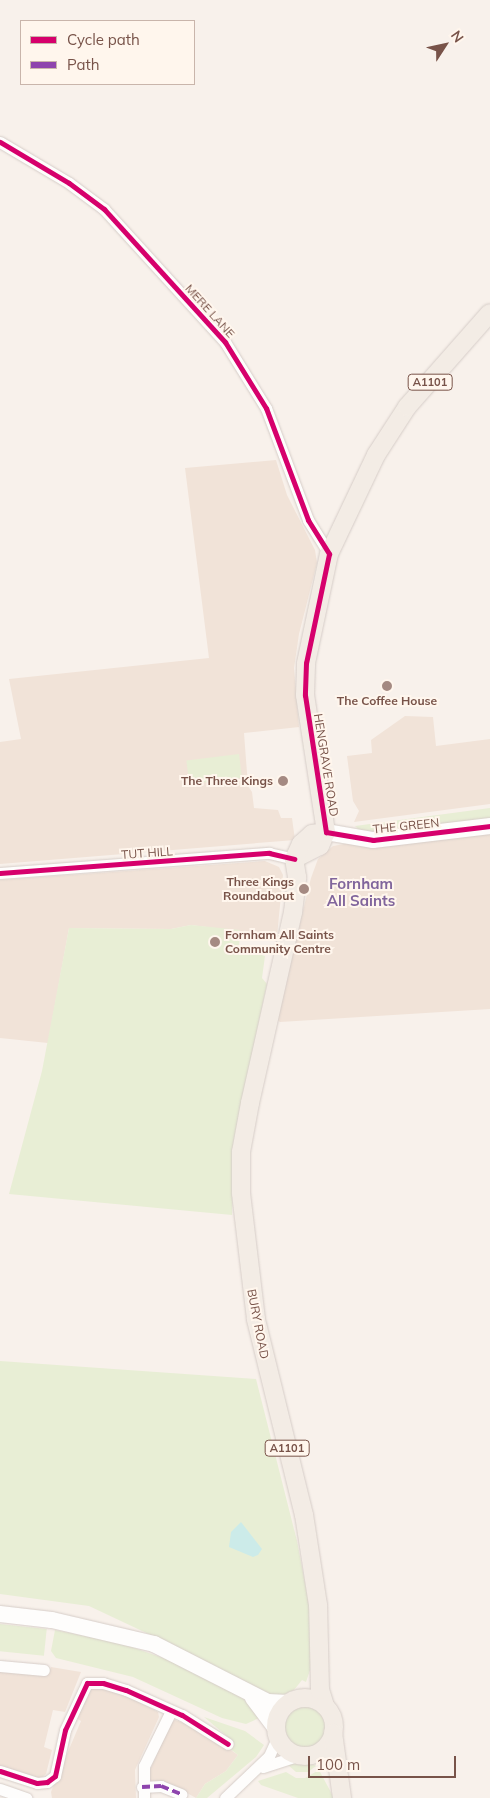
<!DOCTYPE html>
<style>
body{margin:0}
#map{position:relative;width:490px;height:1798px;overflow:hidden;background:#f8f1eb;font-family:Mulish,sans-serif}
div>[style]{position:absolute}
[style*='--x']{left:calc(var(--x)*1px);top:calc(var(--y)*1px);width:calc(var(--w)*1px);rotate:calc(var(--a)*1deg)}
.residential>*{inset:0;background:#f1e3d8}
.green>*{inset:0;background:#e8eed5;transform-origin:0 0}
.round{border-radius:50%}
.water>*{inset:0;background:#ccebe9}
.roads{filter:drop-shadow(0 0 1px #d6cdc8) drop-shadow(0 0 1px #d6cdc8)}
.minor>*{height:11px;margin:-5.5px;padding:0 5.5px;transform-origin:5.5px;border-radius:5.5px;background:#fefdfc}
.secondary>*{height:16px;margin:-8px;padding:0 8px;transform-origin:8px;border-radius:8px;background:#fefdfc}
.primary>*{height:18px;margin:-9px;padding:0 9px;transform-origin:9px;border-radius:9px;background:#f3ece5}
.primary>.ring{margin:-9px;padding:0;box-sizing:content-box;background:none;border:18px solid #f3ece5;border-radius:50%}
.quiet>*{height:4px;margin-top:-2px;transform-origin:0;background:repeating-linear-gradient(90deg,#8e44ad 0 8px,transparent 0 12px)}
.cycleway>*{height:5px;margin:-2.5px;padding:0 2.5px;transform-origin:2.5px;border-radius:2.5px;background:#d6006c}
.dots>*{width:14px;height:14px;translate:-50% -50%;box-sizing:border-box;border:2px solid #fff6ed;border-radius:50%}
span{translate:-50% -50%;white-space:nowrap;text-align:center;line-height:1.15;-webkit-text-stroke:4px #fff6ed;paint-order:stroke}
.shield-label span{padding:1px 4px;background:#fff6ed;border:1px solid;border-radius:4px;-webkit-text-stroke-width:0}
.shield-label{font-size:11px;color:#785349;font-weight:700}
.street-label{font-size:12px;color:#785349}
.poi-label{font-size:12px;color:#785349;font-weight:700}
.right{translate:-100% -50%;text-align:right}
.left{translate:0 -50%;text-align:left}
.quarter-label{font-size:15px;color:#81659c;font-weight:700}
.legend{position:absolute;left:20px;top:20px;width:175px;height:65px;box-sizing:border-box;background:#fff6ed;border:1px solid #c9b5ab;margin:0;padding:6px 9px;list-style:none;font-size:15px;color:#785349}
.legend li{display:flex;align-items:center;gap:10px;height:25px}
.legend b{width:25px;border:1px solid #c9b5ab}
.north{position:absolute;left:420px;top:20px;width:50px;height:50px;-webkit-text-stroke:4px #fff6ed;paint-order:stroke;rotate:55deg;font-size:14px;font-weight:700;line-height:20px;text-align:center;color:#785349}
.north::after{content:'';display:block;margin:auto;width:18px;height:22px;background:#785349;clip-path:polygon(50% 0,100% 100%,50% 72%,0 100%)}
.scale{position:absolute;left:308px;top:1756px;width:148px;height:22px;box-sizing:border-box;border:2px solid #785349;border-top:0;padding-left:6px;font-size:15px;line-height:18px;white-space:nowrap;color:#785349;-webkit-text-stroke:4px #fff6ed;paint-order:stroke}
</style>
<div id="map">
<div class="residential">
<div style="clip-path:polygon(276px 460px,287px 495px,315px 550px,317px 563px,299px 634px,294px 668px,299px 727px,244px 733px,248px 786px,252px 792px,254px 808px,278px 810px,281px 818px,292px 818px,295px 840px,0 864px,0 742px,21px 739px,9px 679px,209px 658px,185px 468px)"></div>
<div style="clip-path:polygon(405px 716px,433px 717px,436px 746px,490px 739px,490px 804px,354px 822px,359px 811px,353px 801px,347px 756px,372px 753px,371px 740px)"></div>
<div style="clip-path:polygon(490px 832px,490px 1009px,280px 1022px,276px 1019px,311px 878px,318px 859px,333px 846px,350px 843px)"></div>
<div style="clip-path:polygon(265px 861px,279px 867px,283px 875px,277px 936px,191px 925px,171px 929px,69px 928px,48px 1043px,0 1038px,0 880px)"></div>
<div style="clip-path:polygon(51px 1667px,81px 1672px,65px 1712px,53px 1710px,44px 1747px,52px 1750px,46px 1774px,39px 1780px,0 1766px,0 1672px,27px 1671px,47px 1675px)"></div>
<div style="clip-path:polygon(93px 1685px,120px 1692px,158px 1712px,159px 1717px,135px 1770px,136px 1798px,52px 1798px,51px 1792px,81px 1721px,76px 1718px,86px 1689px)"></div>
<div style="clip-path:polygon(175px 1720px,199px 1728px,238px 1755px,226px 1771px,205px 1784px,196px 1798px,173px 1785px,150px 1782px,150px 1770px,170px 1723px)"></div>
</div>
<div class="green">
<div style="left:239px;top:754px;width:24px;height:53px;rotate:83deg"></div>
<div style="clip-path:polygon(490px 808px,490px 823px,364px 835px,355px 826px)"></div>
<div style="clip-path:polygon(191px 925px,240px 930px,239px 948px,265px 956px,262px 978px,267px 984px,235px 1134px,232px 1215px,9px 1194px,42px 1071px,69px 928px,171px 929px)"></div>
<div style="clip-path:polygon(0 1361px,256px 1379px,297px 1541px,311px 1614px,311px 1667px,306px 1682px,302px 1680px,294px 1690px,274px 1699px,191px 1654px,89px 1606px,0 1594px)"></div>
<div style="left:0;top:1624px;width:47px;height:27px;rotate:6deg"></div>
<div style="clip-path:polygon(55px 1630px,120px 1643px,169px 1660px,242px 1697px,259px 1718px,246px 1724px,222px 1718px,133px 1677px,56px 1658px,51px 1651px)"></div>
<div class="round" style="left:285px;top:1706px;width:42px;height:42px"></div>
<div style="clip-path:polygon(204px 1717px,245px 1731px,264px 1745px,256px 1757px,207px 1798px,196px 1798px,205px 1784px,226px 1771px,238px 1755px,229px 1748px,234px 1742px)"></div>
<div style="clip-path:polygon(298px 1759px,308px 1762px,316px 1766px,308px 1772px,296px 1772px,287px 1764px)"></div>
<div style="clip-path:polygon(319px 1770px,334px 1798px,298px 1798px,261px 1785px,258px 1781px,286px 1772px,296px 1778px,305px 1778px)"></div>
</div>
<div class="water">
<div style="clip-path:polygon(241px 1522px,262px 1549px,258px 1555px,253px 1557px,229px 1547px,231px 1532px)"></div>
</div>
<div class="roads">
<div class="minor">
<div style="--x:0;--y:142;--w:80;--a:30.7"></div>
<div style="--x:69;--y:183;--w:44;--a:36.6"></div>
<div style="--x:104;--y:209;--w:180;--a:47.7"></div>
<div style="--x:225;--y:342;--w:78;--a:58.2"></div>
<div style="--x:266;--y:408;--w:120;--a:69.4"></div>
<div style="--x:308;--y:520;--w:40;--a:58"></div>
<div style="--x:0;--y:873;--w:270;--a:-4.3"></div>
<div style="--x:269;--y:853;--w:26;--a:13"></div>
<div style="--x:0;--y:1666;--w:44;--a:5.2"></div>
<div style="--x:263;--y:1767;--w:38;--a:-18"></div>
<div style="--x:0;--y:1771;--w:39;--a:18"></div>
<div style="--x:37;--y:1783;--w:10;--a:-6"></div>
<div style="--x:47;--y:1782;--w:10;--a:-37"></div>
<div style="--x:55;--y:1776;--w:47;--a:-77.7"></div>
<div style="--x:65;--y:1730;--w:52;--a:-64.9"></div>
<div style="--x:87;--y:1683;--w:16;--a:0"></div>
<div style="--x:103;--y:1683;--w:24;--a:17"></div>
<div style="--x:126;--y:1690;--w:61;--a:24.1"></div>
<div style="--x:182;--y:1715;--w:54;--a:32.2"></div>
<div style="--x:142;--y:1787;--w:19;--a:-3"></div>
<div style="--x:161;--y:1786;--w:22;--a:22"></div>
<div style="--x:0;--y:1789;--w:28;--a:19"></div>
<div style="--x:144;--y:1798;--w:32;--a:-90"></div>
<div style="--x:144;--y:1766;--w:61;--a:-63.9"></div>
<div style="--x:225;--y:1798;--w:61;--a:-43.7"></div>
<div style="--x:269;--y:1756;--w:22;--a:-66"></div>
</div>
<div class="secondary">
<div style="--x:326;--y:832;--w:48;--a:9.7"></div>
<div style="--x:373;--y:840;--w:118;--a:-6.8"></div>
<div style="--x:0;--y:1614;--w:52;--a:6.6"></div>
<div style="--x:52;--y:1620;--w:105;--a:13.2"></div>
<div style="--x:154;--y:1644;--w:128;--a:27"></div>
<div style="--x:268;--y:1702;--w:21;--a:3"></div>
<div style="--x:253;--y:1698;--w:40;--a:53"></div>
</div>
<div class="primary">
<div style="--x:294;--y:859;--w:29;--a:-27"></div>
<div style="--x:320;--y:846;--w:15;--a:-67"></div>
<div style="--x:326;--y:832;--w:139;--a:-98.7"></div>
<div style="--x:305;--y:695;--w:32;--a:-88"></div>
<div style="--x:306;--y:663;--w:111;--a:-78.1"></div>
<div style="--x:329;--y:554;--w:110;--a:-64.6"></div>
<div style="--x:376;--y:455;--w:57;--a:-57.1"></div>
<div style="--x:407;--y:407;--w:125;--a:-48.6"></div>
<div class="ring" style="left:276px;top:1698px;width:40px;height:40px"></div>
<div style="--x:325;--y:1706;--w:17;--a:-107"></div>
<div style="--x:320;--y:1690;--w:85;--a:-91.3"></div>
<div style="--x:318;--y:1605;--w:91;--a:-98.8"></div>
<div style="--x:304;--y:1515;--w:202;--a:-103.8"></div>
<div style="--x:256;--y:1319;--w:127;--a:-96.8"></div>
<div style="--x:241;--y:1193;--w:41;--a:-90"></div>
<div style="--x:241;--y:1152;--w:50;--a:-79.6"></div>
<div style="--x:250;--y:1103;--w:196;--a:-77.3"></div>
<div style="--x:293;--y:912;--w:35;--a:-83"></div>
<div style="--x:297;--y:877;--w:18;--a:-99"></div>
<div style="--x:294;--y:859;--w:17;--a:-65"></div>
<div style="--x:301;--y:844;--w:15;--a:-42"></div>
<div style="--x:312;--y:834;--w:14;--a:-8"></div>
<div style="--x:333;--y:1733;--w:66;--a:82.1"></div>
</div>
</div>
<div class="quiet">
<div style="--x:142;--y:1787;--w:19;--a:-3"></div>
<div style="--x:161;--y:1786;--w:22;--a:22"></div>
</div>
<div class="cycleway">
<div style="--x:0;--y:142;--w:80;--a:30.7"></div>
<div style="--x:69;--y:183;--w:44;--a:36.6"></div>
<div style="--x:104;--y:209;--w:180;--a:47.7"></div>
<div style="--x:225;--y:342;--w:78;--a:58.2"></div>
<div style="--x:266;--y:408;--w:120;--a:69.4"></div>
<div style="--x:308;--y:520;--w:40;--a:58"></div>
<div style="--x:329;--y:554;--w:111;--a:101.9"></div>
<div style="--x:306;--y:663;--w:32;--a:92"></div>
<div style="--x:305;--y:695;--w:139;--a:81.3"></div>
<div style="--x:326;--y:832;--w:48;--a:9.7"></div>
<div style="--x:373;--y:840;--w:118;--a:-6.8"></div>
<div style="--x:0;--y:873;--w:270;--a:-4.3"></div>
<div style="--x:269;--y:853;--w:26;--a:13"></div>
<div style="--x:0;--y:1771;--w:39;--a:18"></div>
<div style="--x:37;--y:1783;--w:10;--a:-6"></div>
<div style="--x:47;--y:1782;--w:10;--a:-37"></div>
<div style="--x:55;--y:1776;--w:47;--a:-77.7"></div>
<div style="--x:65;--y:1730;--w:52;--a:-64.9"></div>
<div style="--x:87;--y:1683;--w:16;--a:0"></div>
<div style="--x:103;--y:1683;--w:24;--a:17"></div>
<div style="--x:126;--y:1690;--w:61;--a:24.1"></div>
<div style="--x:182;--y:1715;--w:54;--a:32.2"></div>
</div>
<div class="dots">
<div style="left:387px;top:686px;background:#a58a82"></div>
<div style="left:283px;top:781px;background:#a58a82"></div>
<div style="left:304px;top:889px;background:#a58a82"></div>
<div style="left:215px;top:942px;background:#a58a82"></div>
</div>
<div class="shield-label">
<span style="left:430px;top:382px">A1101</span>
<span style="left:287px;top:1448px">A1101</span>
</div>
<div class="street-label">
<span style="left:210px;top:311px;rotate:48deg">MERE LANE</span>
<span style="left:326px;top:765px;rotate:81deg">HENGRAVE ROAD</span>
<span style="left:406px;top:826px;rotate:-6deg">THE GREEN</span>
<span style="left:147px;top:853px;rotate:-4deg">TUT HILL</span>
<span style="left:258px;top:1324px;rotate:79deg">BURY ROAD</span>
</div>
<div class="poi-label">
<span style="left:387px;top:701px">The Coffee House</span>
<span class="right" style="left:273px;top:781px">The Three Kings</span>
<span class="right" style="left:294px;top:889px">Three Kings<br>Roundabout</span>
<span class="left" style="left:225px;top:942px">Fornham All Saints<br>Community Centre</span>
</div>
<div class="quarter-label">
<span style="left:361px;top:892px">Fornham<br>All Saints</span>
</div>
<ul class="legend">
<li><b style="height:6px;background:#d6006c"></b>Cycle path</li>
<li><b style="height:6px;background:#8e44ad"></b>Path</li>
</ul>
<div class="north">N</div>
<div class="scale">100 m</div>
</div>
